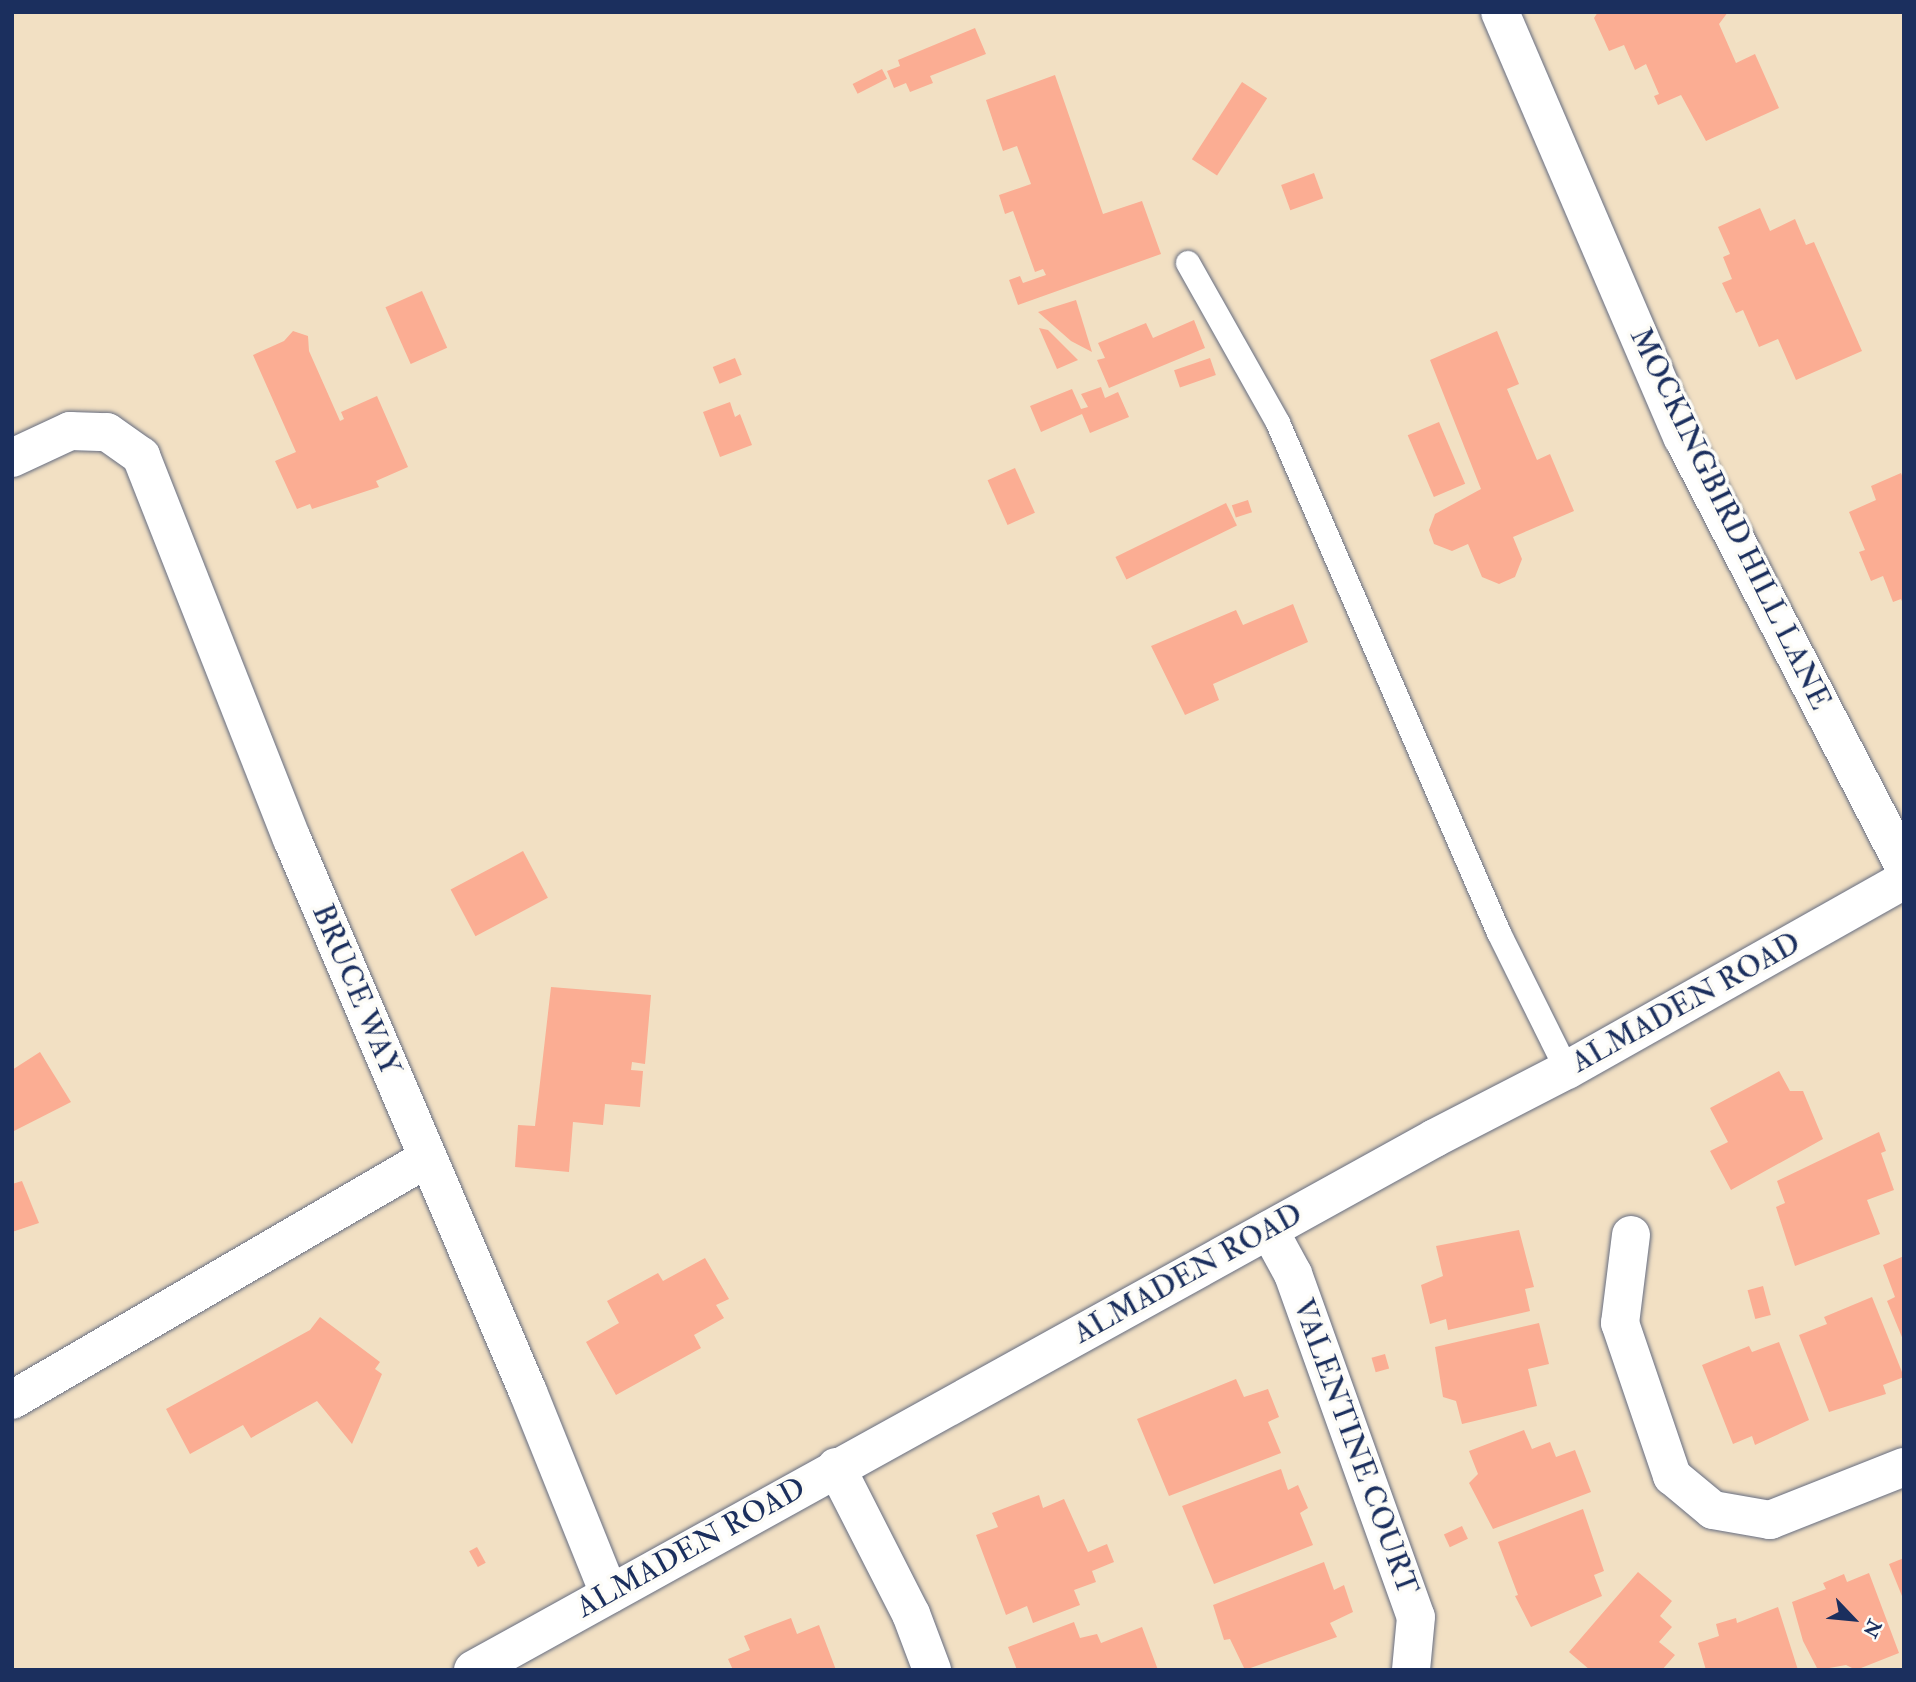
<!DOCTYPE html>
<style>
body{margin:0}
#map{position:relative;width:1916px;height:1682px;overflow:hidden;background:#f2e0c3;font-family:"IM FELL Double Pica",serif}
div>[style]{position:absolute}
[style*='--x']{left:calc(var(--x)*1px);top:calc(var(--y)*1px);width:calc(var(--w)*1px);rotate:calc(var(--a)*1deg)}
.building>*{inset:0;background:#fbad93;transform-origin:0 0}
.roads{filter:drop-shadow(0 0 2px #666d81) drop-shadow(0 0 2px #666d81)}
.service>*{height:24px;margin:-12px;padding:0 12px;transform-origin:12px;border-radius:12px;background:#fff}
.minor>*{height:38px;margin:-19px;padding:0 19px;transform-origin:19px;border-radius:19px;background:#fff}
.tertiary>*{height:38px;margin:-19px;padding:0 19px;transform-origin:19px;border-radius:19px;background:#fff}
span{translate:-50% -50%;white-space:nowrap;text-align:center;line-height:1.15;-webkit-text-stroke:7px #fdfcf7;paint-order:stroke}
.street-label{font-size:30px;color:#1b2f5e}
.frame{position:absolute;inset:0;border:14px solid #1b2f5e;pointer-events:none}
.north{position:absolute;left:1818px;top:1584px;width:70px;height:70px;-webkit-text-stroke:5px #fdfcf7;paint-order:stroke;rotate:116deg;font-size:19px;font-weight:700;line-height:28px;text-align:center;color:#1b2f5e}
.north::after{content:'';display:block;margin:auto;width:24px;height:32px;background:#1b2f5e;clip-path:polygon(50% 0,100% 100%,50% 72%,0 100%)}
</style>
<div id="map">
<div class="building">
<div style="clip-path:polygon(1598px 12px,1728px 12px,1719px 24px,1736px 63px,1755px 54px,1779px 108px,1706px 141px,1681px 95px,1658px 105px,1654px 96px,1659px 94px,1646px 64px,1635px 70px,1624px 45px,1609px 51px,1594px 18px)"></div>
<div style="clip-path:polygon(975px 28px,986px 54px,930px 76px,933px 83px,910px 92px,906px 83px,894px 88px,887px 71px,900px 66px,898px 60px)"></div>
<div style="left:882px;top:69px;width:11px;height:33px;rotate:63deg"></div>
<div style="clip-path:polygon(1055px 75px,1103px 214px,1142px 201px,1161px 254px,1018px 305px,1009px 280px,1020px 276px,1023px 283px,1046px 275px,1043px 269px,1035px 272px,1013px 211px,1005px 214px,999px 195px,1031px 184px,1017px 146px,1003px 151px,986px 100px)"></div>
<div style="left:1242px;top:82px;width:30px;height:92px;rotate:33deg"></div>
<div style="left:1314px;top:173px;width:27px;height:35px;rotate:70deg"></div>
<div style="clip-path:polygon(1760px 208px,1770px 231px,1795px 219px,1806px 245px,1814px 242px,1862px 351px,1796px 380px,1778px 339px,1759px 347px,1743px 310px,1736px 313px,1722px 283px,1732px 279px,1723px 257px,1730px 254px,1718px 227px)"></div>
<div style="left:422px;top:291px;width:62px;height:40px;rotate:66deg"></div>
<div style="clip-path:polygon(1076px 300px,1092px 352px,1071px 341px,1038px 312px)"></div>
<div style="clip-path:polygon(1194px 320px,1205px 348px,1109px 388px,1097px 360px,1105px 358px,1098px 343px,1146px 323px,1153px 338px)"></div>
<div style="clip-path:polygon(1039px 328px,1048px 330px,1078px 360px,1057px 369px)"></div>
<div style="clip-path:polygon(293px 331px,308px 336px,309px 351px,340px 421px,344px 419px,341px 412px,377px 396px,408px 467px,376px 481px,379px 487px,312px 509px,310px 504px,297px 509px,275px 461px,296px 452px,253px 355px,284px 341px)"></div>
<div style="clip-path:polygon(1497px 331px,1519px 384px,1507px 389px,1537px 460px,1550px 454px,1574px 511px,1513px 537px,1522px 559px,1515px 577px,1499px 584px,1482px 577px,1468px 544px,1452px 551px,1434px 544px,1429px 530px,1435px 514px,1481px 489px,1430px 360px)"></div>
<div style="left:735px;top:358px;width:18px;height:24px;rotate:68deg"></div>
<div style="left:1210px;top:358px;width:18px;height:38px;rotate:71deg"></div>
<div style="clip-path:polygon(1101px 387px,1105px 398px,1118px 392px,1129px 417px,1090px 433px,1082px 414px,1041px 432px,1030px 406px,1072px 389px,1081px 409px,1088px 407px,1081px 394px)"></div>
<div style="clip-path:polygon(730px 402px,735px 417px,740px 414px,752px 445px,720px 457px,703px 412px)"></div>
<div style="left:1439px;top:422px;width:67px;height:34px;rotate:67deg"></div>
<div style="left:1015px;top:468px;width:49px;height:30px;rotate:66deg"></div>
<div style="clip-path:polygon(1901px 473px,1904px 481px,1904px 606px,1901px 599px,1893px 602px,1883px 576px,1871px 581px,1859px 552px,1865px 550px,1849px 512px,1876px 500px,1871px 486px)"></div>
<div style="left:1248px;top:500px;width:13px;height:17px;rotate:72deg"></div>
<div style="left:1226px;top:503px;width:25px;height:123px;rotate:64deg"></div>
<div style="clip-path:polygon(1293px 604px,1308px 642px,1213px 684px,1219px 700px,1185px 715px,1151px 646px,1236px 610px,1243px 625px)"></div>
<div style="left:523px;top:851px;width:53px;height:82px;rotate:62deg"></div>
<div style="clip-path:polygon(551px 987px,651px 995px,645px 1064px,632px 1062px,631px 1070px,643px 1071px,640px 1107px,605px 1104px,603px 1125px,573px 1122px,569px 1172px,515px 1167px,518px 1125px,535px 1126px)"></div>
<div style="clip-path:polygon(40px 1052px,71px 1102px,12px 1132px,12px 1070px)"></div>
<div style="clip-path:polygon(1779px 1071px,1790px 1091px,1803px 1091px,1823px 1139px,1731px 1190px,1710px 1151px,1728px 1142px,1710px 1108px)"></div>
<div style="clip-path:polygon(1879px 1132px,1886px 1151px,1881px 1153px,1894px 1190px,1867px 1200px,1880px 1234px,1795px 1266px,1776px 1207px,1785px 1203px,1777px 1181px)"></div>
<div style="clip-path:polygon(22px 1181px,39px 1223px,12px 1232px,12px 1184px)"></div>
<div style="clip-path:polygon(1519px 1230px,1534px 1287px,1525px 1289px,1530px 1311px,1448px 1330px,1446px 1319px,1430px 1324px,1421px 1285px,1443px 1276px,1436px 1246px)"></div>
<div style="clip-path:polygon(1904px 1256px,1902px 1274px,1904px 1342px,1887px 1301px,1895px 1297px,1883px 1265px)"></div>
<div style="clip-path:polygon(705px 1258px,729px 1299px,716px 1305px,724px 1318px,694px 1335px,701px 1348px,616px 1395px,586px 1342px,619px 1323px,607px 1301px,658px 1273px,663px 1281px)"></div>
<div style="left:1763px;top:1286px;width:30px;height:16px;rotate:75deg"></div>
<div style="clip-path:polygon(1872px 1297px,1904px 1377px,1883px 1385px,1886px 1394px,1829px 1412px,1799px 1335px,1827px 1324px,1824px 1317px)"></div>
<div style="clip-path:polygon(320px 1317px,380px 1362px,375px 1369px,382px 1374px,352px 1444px,317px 1401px,251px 1438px,243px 1425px,190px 1454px,166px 1409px,310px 1330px)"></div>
<div style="clip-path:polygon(1539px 1323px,1549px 1364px,1528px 1369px,1537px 1406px,1462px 1424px,1456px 1401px,1443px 1397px,1435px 1347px)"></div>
<div style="clip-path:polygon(1779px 1342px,1809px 1420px,1755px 1445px,1752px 1436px,1733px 1444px,1702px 1365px,1749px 1346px,1752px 1352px)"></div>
<div style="left:1385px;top:1354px;width:15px;height:14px;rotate:74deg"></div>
<div style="clip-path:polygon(1236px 1379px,1244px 1397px,1268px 1389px,1279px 1417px,1268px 1422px,1281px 1453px,1169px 1496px,1137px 1419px)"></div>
<div style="clip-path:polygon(1524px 1430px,1532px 1449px,1550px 1442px,1556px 1457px,1575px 1450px,1591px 1492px,1493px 1529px,1469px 1483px,1478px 1474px,1469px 1451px)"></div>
<div style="clip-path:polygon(1281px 1469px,1288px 1490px,1298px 1485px,1308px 1508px,1300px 1513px,1313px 1545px,1214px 1584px,1182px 1506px)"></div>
<div style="clip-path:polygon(1039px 1495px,1043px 1508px,1064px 1499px,1088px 1552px,1107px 1544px,1114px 1562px,1092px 1571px,1096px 1582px,1074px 1590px,1080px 1605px,1033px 1623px,1027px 1606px,1006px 1615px,976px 1535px,998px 1527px,992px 1513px)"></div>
<div style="clip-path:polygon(1583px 1509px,1604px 1571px,1594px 1575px,1602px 1596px,1531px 1627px,1515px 1596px,1518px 1595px,1498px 1542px)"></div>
<div style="left:1462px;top:1526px;width:14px;height:20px;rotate:65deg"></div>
<div style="left:477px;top:1547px;width:18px;height:9px;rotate:61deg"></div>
<div style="clip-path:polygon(1904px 1558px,1904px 1601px,1889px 1564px)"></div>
<div style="clip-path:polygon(1324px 1562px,1334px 1590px,1344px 1585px,1353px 1612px,1330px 1623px,1337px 1637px,1245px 1670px,1230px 1639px,1224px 1640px,1213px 1605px)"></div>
<div style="clip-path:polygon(1638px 1572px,1672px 1601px,1660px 1616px,1672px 1627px,1659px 1642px,1675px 1655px,1662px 1670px,1590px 1670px,1569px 1652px)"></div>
<div style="clip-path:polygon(1869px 1573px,1899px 1653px,1856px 1670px,1846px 1665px,1818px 1670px,1803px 1641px,1792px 1602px,1826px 1589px,1823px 1583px,1844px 1574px,1847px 1582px)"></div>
<div style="clip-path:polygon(1778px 1607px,1798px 1670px,1706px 1670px,1698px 1643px,1719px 1636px,1716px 1624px,1736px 1618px,1737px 1623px)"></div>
<div style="clip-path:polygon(791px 1618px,797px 1634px,819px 1625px,836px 1670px,733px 1670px,728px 1659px,750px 1650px,744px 1636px)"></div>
<div style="clip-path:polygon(1074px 1622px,1080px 1638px,1097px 1634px,1101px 1643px,1142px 1627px,1158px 1670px,1017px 1670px,1008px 1647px)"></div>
</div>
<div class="roads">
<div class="service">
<div style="--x:1188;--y:263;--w:184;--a:60.6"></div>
<div style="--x:1278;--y:423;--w:556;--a:66.57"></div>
<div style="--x:1499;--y:933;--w:153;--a:63.6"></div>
</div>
<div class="minor">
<div style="--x:1500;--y:12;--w:464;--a:66.8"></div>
<div style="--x:1683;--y:438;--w:483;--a:62.7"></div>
<div style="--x:12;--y:458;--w:64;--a:-25"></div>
<div style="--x:70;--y:431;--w:37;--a:2"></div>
<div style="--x:107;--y:432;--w:42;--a:35.2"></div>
<div style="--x:141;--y:456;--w:412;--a:68.5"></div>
<div style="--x:292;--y:839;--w:601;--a:66.89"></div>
<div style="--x:528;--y:1392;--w:218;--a:68.1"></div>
<div style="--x:1269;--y:1230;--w:50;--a:61.4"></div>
<div style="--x:1293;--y:1274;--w:364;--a:70.3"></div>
<div style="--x:1416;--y:1617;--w:53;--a:95.4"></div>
<div style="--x:1631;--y:1235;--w:89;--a:97.1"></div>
<div style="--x:1620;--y:1323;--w:162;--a:71.2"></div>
<div style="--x:1672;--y:1476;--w:53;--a:39.7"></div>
<div style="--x:1713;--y:1510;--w:58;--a:10"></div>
<div style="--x:1770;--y:1520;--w:144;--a:-21.6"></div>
<div style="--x:12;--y:1400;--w:481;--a:-30.2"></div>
<div style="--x:836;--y:1467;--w:165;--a:63"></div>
<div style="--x:911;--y:1614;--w:60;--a:69.4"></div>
</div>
<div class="tertiary">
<div style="--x:473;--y:1670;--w:1099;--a:-28.94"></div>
<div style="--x:1435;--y:1138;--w:148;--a:-27.3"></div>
<div style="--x:1567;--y:1070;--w:387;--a:-29.4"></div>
</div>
</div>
<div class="street-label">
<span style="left:1730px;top:519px;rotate:64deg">MOCKINGBIRD HILL LANE</span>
<span style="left:356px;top:990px;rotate:67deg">BRUCE WAY</span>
<span style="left:1686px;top:1003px;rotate:-29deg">ALMADEN ROAD</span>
<span style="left:1188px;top:1274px;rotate:-29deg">ALMADEN ROAD</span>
<span style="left:1355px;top:1447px;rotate:70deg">VALENTINE COURT</span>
<span style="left:691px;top:1548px;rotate:-29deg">ALMADEN ROAD</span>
</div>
<div class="frame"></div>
<div class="north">N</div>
</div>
